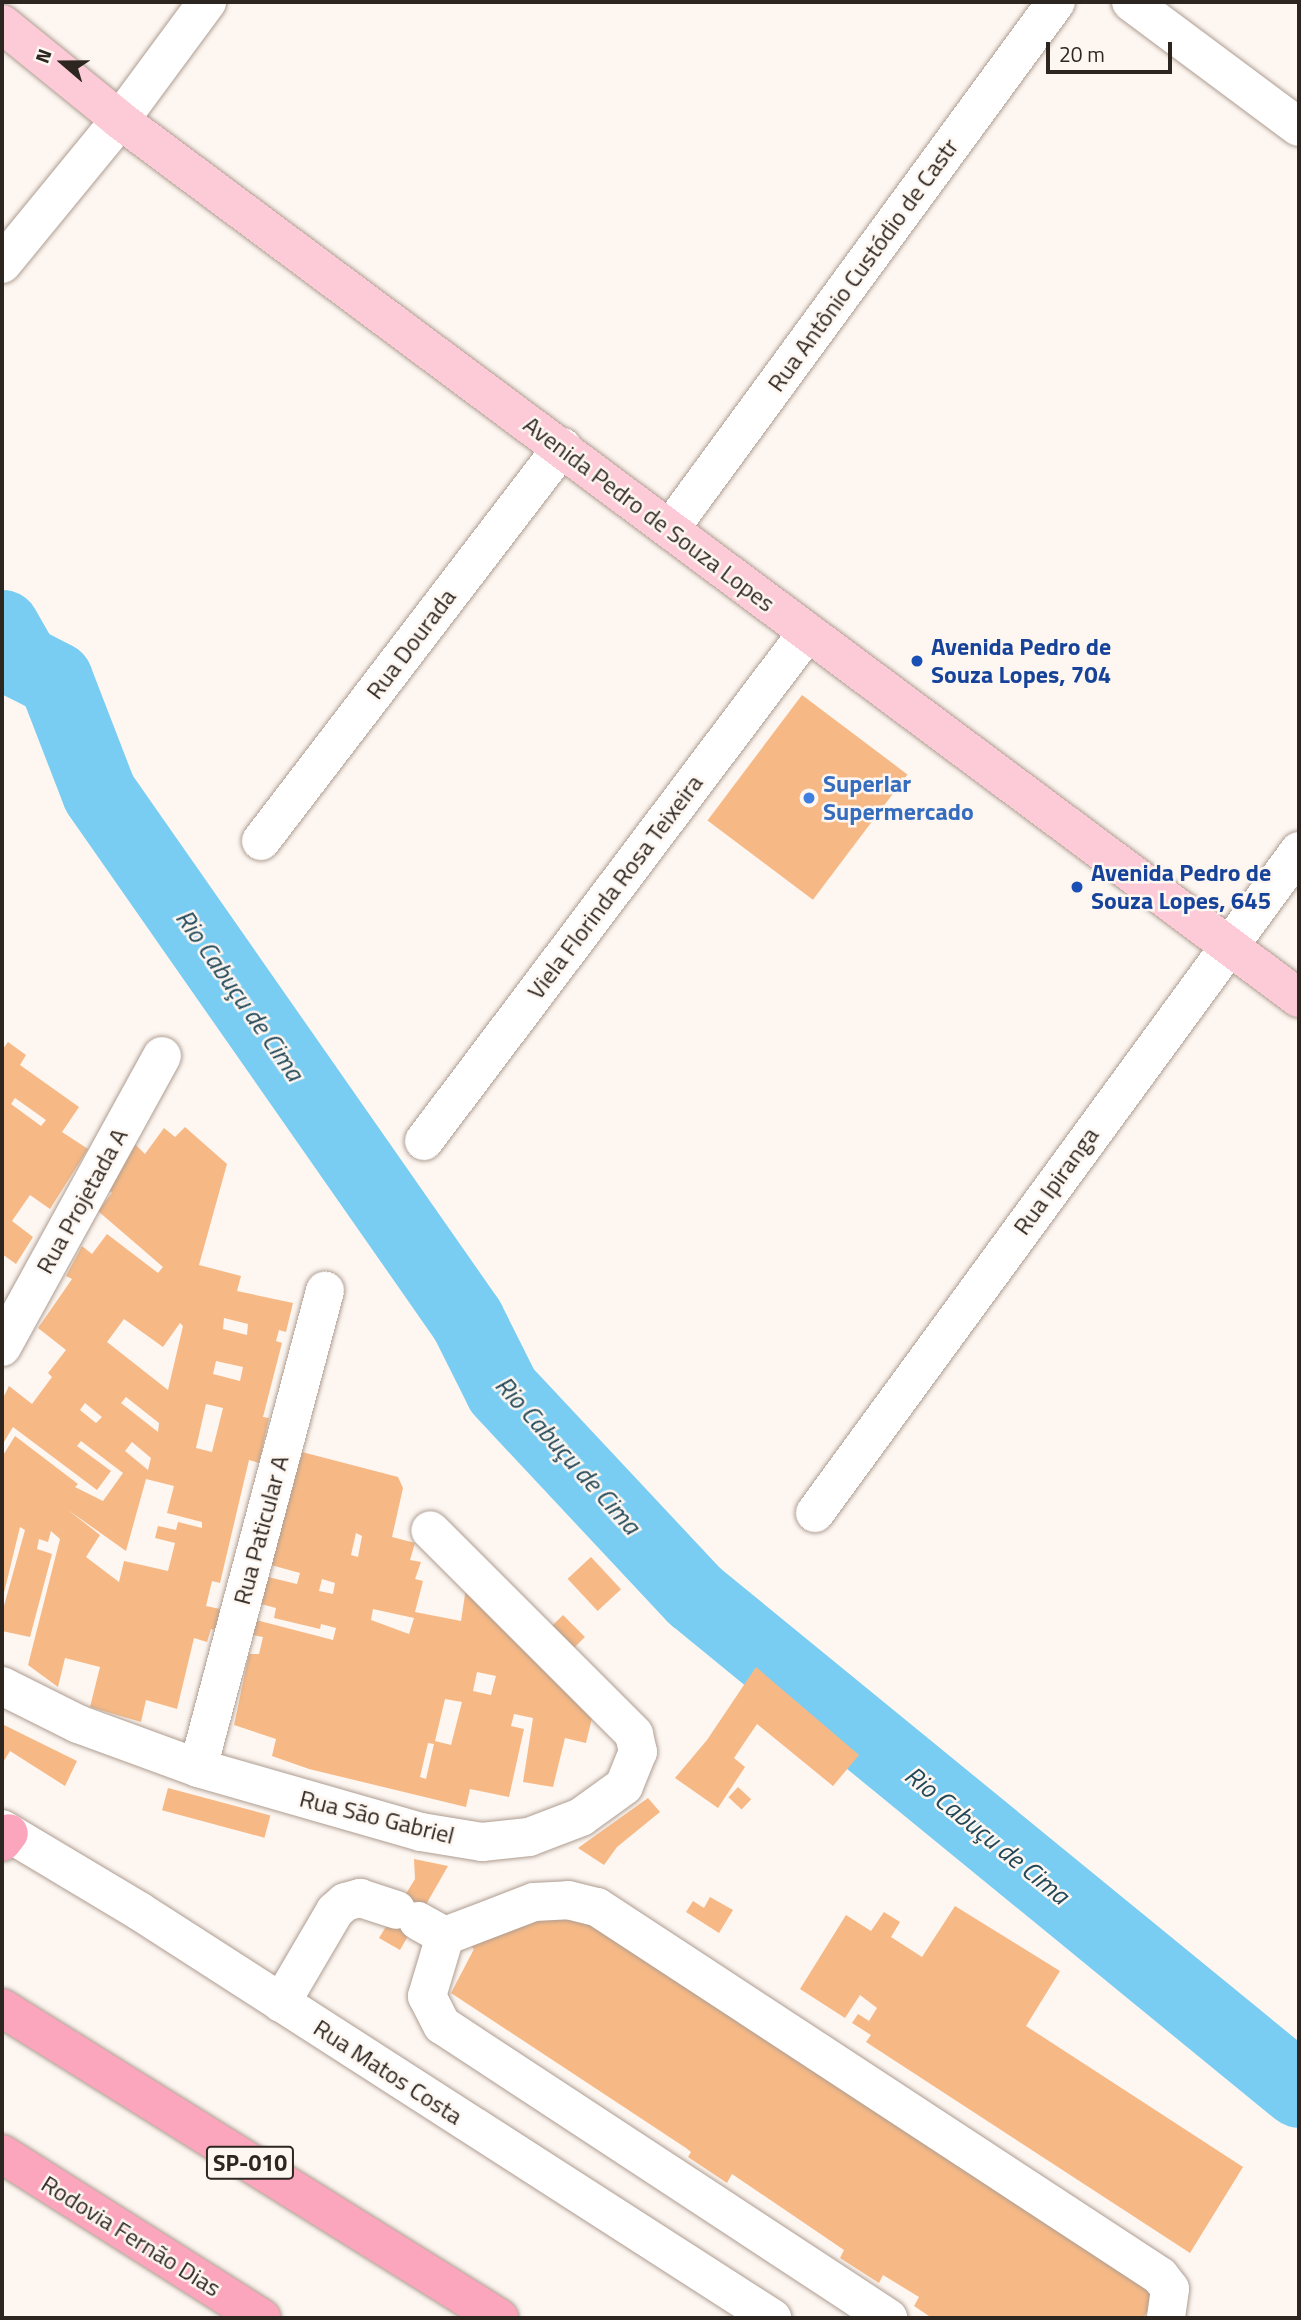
<!DOCTYPE html>
<meta charset="utf-8">
<style>
body{margin:0}
#map{position:relative;width:1301px;height:2320px;overflow:hidden;background:#fdf6f1;font-family:"Titillium Web",sans-serif}
div>[style]{position:absolute}
[style*='--x']{left:calc(var(--x)*1px);top:calc(var(--y)*1px);width:calc(var(--w)*1px);rotate:calc(var(--a)*1deg)}
.river>*{height:75px;margin:-37.5px;padding:0 37.5px;transform-origin:37.5px;border-radius:37.5px;background:#79cdf2}
.building>*{inset:0;background:#f6b986;transform-origin:0 0}
.roads{filter:drop-shadow(0 0 2px #ae9d91) drop-shadow(0 0 2px #ae9d91)}
.minor>*{height:38px;margin:-19px;padding:0 19px;transform-origin:19px;border-radius:19px;background:#fff}
.major>*{height:38px;margin:-19px;padding:0 19px;transform-origin:19px;border-radius:19px;background:#fdcad7}
.highway>*{height:38px;margin:-19px;padding:0 19px;transform-origin:19px;border-radius:19px;background:#fca6bd}
.dots>*{width:19px;height:19px;translate:-50% -50%;box-sizing:border-box;border:4px solid #fdf6f1;border-radius:50%}
span{translate:-50% -50%;white-space:nowrap;text-align:center;line-height:1.15;-webkit-text-stroke:5px #fdf6f1;paint-order:stroke}
.shield-label span{padding:2px 5px;background:#fdf6f1;border:2px solid;border-radius:5px;-webkit-text-stroke-width:0}
.shield-label{font-size:23px;color:#2c2520;font-weight:700}
.street-label{font-size:24px;color:#2c2520}
.transit-label{font-size:24px;color:#164399;font-weight:700}
.left{translate:0 -50%;text-align:left}
.shop-label{font-size:24px;color:#366cbe;font-weight:700}
.water-label{font-size:26px;color:#224858;font-style:italic}
.frame{position:absolute;inset:0;border:4px solid #2c2520;pointer-events:none}
.north{position:absolute;left:28px;top:28px;width:70px;height:70px;-webkit-text-stroke:5px #fdf6f1;paint-order:stroke;rotate:290deg;font-size:19px;font-weight:700;line-height:28px;text-align:center;color:#2c2520}
.north::after{content:'';display:block;margin:auto;width:24px;height:32px;background:#2c2520;clip-path:polygon(50% 0,100% 100%,50% 72%,0 100%)}
.scale{position:absolute;left:1046px;top:42px;width:126px;height:32px;box-sizing:border-box;border:4px solid #2c2520;border-top:0;padding-left:9px;font-size:21px;line-height:24px;white-space:nowrap;color:#2c2520;-webkit-text-stroke:5px #fdf6f1;paint-order:stroke}
</style>
<div id="map">
<div class="river">
<div style="--x:2;--y:627;--w:40;--a:60.3"></div>
<div style="--x:22;--y:662;--w:37;--a:27"></div>
<div style="--x:55;--y:679;--w:122;--a:68.9"></div>
<div style="--x:99;--y:793;--w:643;--a:55.07"></div>
<div style="--x:467;--y:1320;--w:78;--a:63.4"></div>
<div style="--x:502;--y:1390;--w:282;--a:46.9"></div>
<div style="--x:695;--y:1596;--w:780;--a:39.28"></div>
</div>
<div class="building">
<div style="left:802px;top:695px;width:132px;height:157px;rotate:37deg"></div>
<div style="clip-path:polygon(evenodd,8px 1042px,26px 1055px,20px 1065px,79px 1107px,62px 1132px,88px 1149px,50px 1209px,30px 1195px,12px 1221px,33px 1237px,16px 1264px,2px 1254px,2px 1050px,8px 1042px,15px 1098px,46px 1120px,41px 1126px,11px 1104px,15px 1098px)"></div>
<div style="clip-path:polygon(evenodd,185px 1127px,227px 1164px,199px 1265px,241px 1276px,237px 1291px,293px 1303px,286px 1332px,279px 1330px,276px 1341px,282px 1343px,263px 1417px,269px 1418px,259px 1463px,249px 1460px,220px 1583px,212px 1581px,206px 1606px,225px 1610px,219px 1631px,211px 1629px,207px 1642px,194px 1638px,177px 1709px,146px 1700px,141px 1722px,90px 1707px,100px 1667px,65px 1658px,58px 1687px,28px 1665px,60px 1539px,51px 1531px,48px 1542px,39px 1539px,37px 1549px,52px 1554px,30px 1637px,2px 1631px,2px 1613px,25px 1530px,20px 1527px,2px 1601px,2px 1457px,15px 1436px,78px 1484px,75px 1487px,103px 1501px,123px 1473px,81px 1441px,77px 1446px,111px 1471px,97px 1490px,13px 1427px,2px 1445px,2px 1400px,9px 1386px,32px 1404px,52px 1377px,48px 1373px,66px 1350px,38px 1328px,72px 1279px,66px 1276px,82px 1246px,92px 1254px,107px 1234px,158px 1273px,163px 1267px,98px 1211px,112px 1193px,109px 1190px,135px 1144px,145px 1154px,164px 1128px,175px 1137px,185px 1127px,224px 1318px,248px 1324px,247px 1335px,223px 1329px,224px 1318px,185px 1127px,124px 1319px,163px 1347px,180px 1323px,183px 1326px,168px 1390px,107px 1342px,124px 1319px,185px 1127px,216px 1361px,243px 1367px,240px 1381px,213px 1374px,216px 1361px,185px 1127px,126px 1397px,159px 1423px,158px 1432px,121px 1403px,126px 1397px,185px 1127px,85px 1403px,102px 1417px,96px 1423px,80px 1410px,85px 1403px,185px 1127px,206px 1404px,223px 1408px,212px 1452px,196px 1448px,206px 1404px,185px 1127px,132px 1442px,151px 1458px,148px 1470px,125px 1451px,132px 1442px,185px 1127px,146px 1479px,174px 1486px,167px 1513px,202px 1522px,202px 1528px,178px 1522px,176px 1530px,158px 1526px,155px 1538px,175px 1543px,168px 1571px,124px 1561px,119px 1582px,86px 1557px,100px 1535px,68px 1510px,126px 1551px,146px 1479px)"></div>
<div style="clip-path:polygon(evenodd,302px 1452px,398px 1477px,403px 1488px,392px 1537px,415px 1543px,410px 1560px,421px 1562px,415px 1579px,423px 1581px,415px 1612px,461px 1621px,466px 1588px,592px 1718px,586px 1743px,565px 1738px,553px 1787px,523px 1782px,533px 1718px,514px 1714px,511px 1726px,524px 1729px,509px 1797px,470px 1789px,466px 1807px,309px 1769px,272px 1756px,276px 1739px,234px 1725px,249px 1654px,259px 1654px,263px 1637px,253px 1635px,256px 1620px,333px 1640px,336px 1628px,321px 1624px,320px 1629px,274px 1618px,276px 1608px,261px 1604px,268px 1577px,297px 1584px,300px 1573px,271px 1565px,302px 1452px,356px 1533px,362px 1536px,358px 1557px,351px 1555px,356px 1533px,302px 1452px,322px 1579px,335px 1583px,333px 1594px,319px 1591px,322px 1579px,302px 1452px,373px 1609px,414px 1618px,409px 1634px,371px 1620px,373px 1609px,302px 1452px,477px 1672px,496px 1676px,491px 1695px,473px 1691px,477px 1672px,302px 1452px,445px 1699px,462px 1702px,451px 1745px,435px 1741px,445px 1699px,302px 1452px,428px 1743px,434px 1744px,426px 1779px,420px 1777px,428px 1743px)"></div>
<div style="left:591px;top:1557px;width:44px;height:32px;rotate:47deg"></div>
<div style="left:563px;top:1615px;width:31px;height:21px;rotate:45deg"></div>
<div style="clip-path:polygon(756px 1667px,859px 1755px,833px 1786px,757px 1724px,734px 1758px,745px 1767px,718px 1808px,675px 1778px,707px 1740px)"></div>
<div style="clip-path:polygon(2px 1724px,77px 1761px,65px 1786px,10px 1751px,2px 1764px)"></div>
<div style="left:738px;top:1787px;width:18px;height:14px;rotate:43deg"></div>
<div style="left:168px;top:1788px;width:106px;height:23px;rotate:15deg"></div>
<div style="clip-path:polygon(648px 1798px,660px 1812px,617px 1847px,604px 1865px,578px 1848px)"></div>
<div style="clip-path:polygon(414px 1859px,448px 1866px,400px 1950px,379px 1938px,415px 1879px)"></div>
<div style="clip-path:polygon(710px 1897px,733px 1910px,719px 1933px,686px 1912px,693px 1901px,704px 1908px)"></div>
<div style="clip-path:polygon(955px 1906px,1060px 1971px,1026px 2026px,1243px 2167px,1190px 2253px,866px 2042px,871px 2035px,852px 2023px,858px 2014px,869px 2021px,877px 2008px,860px 1995px,845px 2018px,800px 1989px,846px 1915px,871px 1931px,884px 1912px,900px 1922px,891px 1937px,922px 1957px)"></div>
<div style="clip-path:polygon(568px 1909px,1162px 2287px,1143px 2318px,932px 2318px,914px 2306px,919px 2297px,883px 2275px,879px 2283px,840px 2258px,844px 2250px,732px 2174px,727px 2183px,688px 2157px,691px 2152px,686px 2148px,451px 1993px,474px 1949px,465px 1942px)"></div>
</div>
<div class="roads">
<div class="minor">
<div style="--x:1131;--y:2;--w:209;--a:36.7"></div>
<div style="--x:2;--y:264;--w:186;--a:-50.7"></div>
<div style="--x:120;--y:120;--w:147;--a:-53.6"></div>
<div style="--x:670;--y:529;--w:653;--a:-53.78"></div>
<div style="--x:261;--y:841;--w:496;--a:-52.6"></div>
<div style="--x:424;--y:1141;--w:635;--a:-53"></div>
<div style="--x:2;--y:1347;--w:332;--a:-61.2"></div>
<div style="--x:815;--y:1513;--w:820;--a:-53.83"></div>
<div style="--x:2;--y:1686;--w:85;--a:26.6"></div>
<div style="--x:78;--y:1724;--w:128;--a:20.1"></div>
<div style="--x:198;--y:1768;--w:232;--a:16"></div>
<div style="--x:421;--y:1832;--w:62;--a:9.3"></div>
<div style="--x:482;--y:1842;--w:47;--a:-6.1"></div>
<div style="--x:529;--y:1837;--w:56;--a:-21"></div>
<div style="--x:581;--y:1817;--w:53;--a:-35.8"></div>
<div style="--x:624;--y:1786;--w:37;--a:-68"></div>
<div style="--x:638;--y:1752;--w:18;--a:-103"></div>
<div style="--x:634;--y:1734;--w:288;--a:-135"></div>
<div style="--x:198;--y:1768;--w:494;--a:-75.1"></div>
<div style="--x:2;--y:1829;--w:160;--a:30.9"></div>
<div style="--x:139;--y:1911;--w:753;--a:32.74"></div>
<div style="--x:418;--y:1921;--w:31;--a:29"></div>
<div style="--x:445;--y:1936;--w:95;--a:-20.9"></div>
<div style="--x:534;--y:1902;--w:34;--a:-3"></div>
<div style="--x:568;--y:1900;--w:30;--a:14"></div>
<div style="--x:597;--y:1907;--w:673;--a:33.24"></div>
<div style="--x:1160;--y:2276;--w:16;--a:52"></div>
<div style="--x:1170;--y:2289;--w:29;--a:98"></div>
<div style="--x:445;--y:1936;--w:63;--a:106.7"></div>
<div style="--x:427;--y:1996;--w:33;--a:63"></div>
<div style="--x:442;--y:2025;--w:534;--a:33.3"></div>
<div style="--x:281;--y:2003;--w:107;--a:-59.6"></div>
<div style="--x:335;--y:1911;--w:13;--a:-42"></div>
<div style="--x:345;--y:1902;--w:16;--a:-15"></div>
<div style="--x:360;--y:1898;--w:38;--a:18"></div>
</div>
<div class="major">
<div style="--x:2;--y:24;--w:152;--a:39.1"></div>
<div style="--x:120;--y:120;--w:1470;--a:36.68"></div>
</div>
<div class="highway">
<div style="--x:2;--y:1842;--w:11;--a:-52"></div>
<div style="--x:2;--y:2008;--w:586;--a:31.95"></div>
<div style="--x:2;--y:2154;--w:307;--a:32.3"></div>
</div>
</div>
<div class="dots">
<div style="left:917px;top:661px;background:#1a4fb4"></div>
<div style="left:809px;top:798px;background:#3f7fe0"></div>
<div style="left:1077px;top:887px;background:#1a4fb4"></div>
</div>
<div class="shield-label">
<span style="left:250px;top:2163px">SP-010</span>
</div>
<div class="street-label">
<span style="left:863px;top:265px;rotate:-54deg">Rua Antônio Custódio de Castr</span>
<span style="left:649px;top:514px;rotate:37deg">Avenida Pedro de Souza Lopes</span>
<span style="left:411px;top:644px;rotate:-53deg">Rua Dourada</span>
<span style="left:615px;top:887px;rotate:-53deg">Viela Florinda Rosa Teixeira</span>
<span style="left:1056px;top:1181px;rotate:-54deg">Rua Ipiranga</span>
<span style="left:82px;top:1201px;rotate:-61deg">Rua Projetada A</span>
<span style="left:261px;top:1530px;rotate:-75deg">Rua Paticular A</span>
<span style="left:377px;top:1817px;rotate:14deg">Rua São Gabriel</span>
<span style="left:388px;top:2072px;rotate:33deg">Rua Matos Costa</span>
<span style="left:131px;top:2236px;rotate:32deg">Rodovia Fernão Dias</span>
</div>
<div class="transit-label">
<span class="left" style="left:931px;top:661px">Avenida Pedro de<br>Souza Lopes, 704</span>
<span class="left" style="left:1091px;top:887px">Avenida Pedro de<br>Souza Lopes, 645</span>
</div>
<div class="shop-label">
<span class="left" style="left:823px;top:798px">Superlar<br>Supermercado</span>
</div>
<div class="water-label">
<span style="left:240px;top:995px;rotate:55deg">Rio Cabuçu de Cima</span>
<span style="left:568px;top:1455px;rotate:48deg">Rio Cabuçu de Cima</span>
<span style="left:987px;top:1835px;rotate:39deg">Rio Cabuçu de Cima</span>
</div>
<div class="frame"></div>
<div class="north">N</div>
<div class="scale">20 m</div>
</div>
